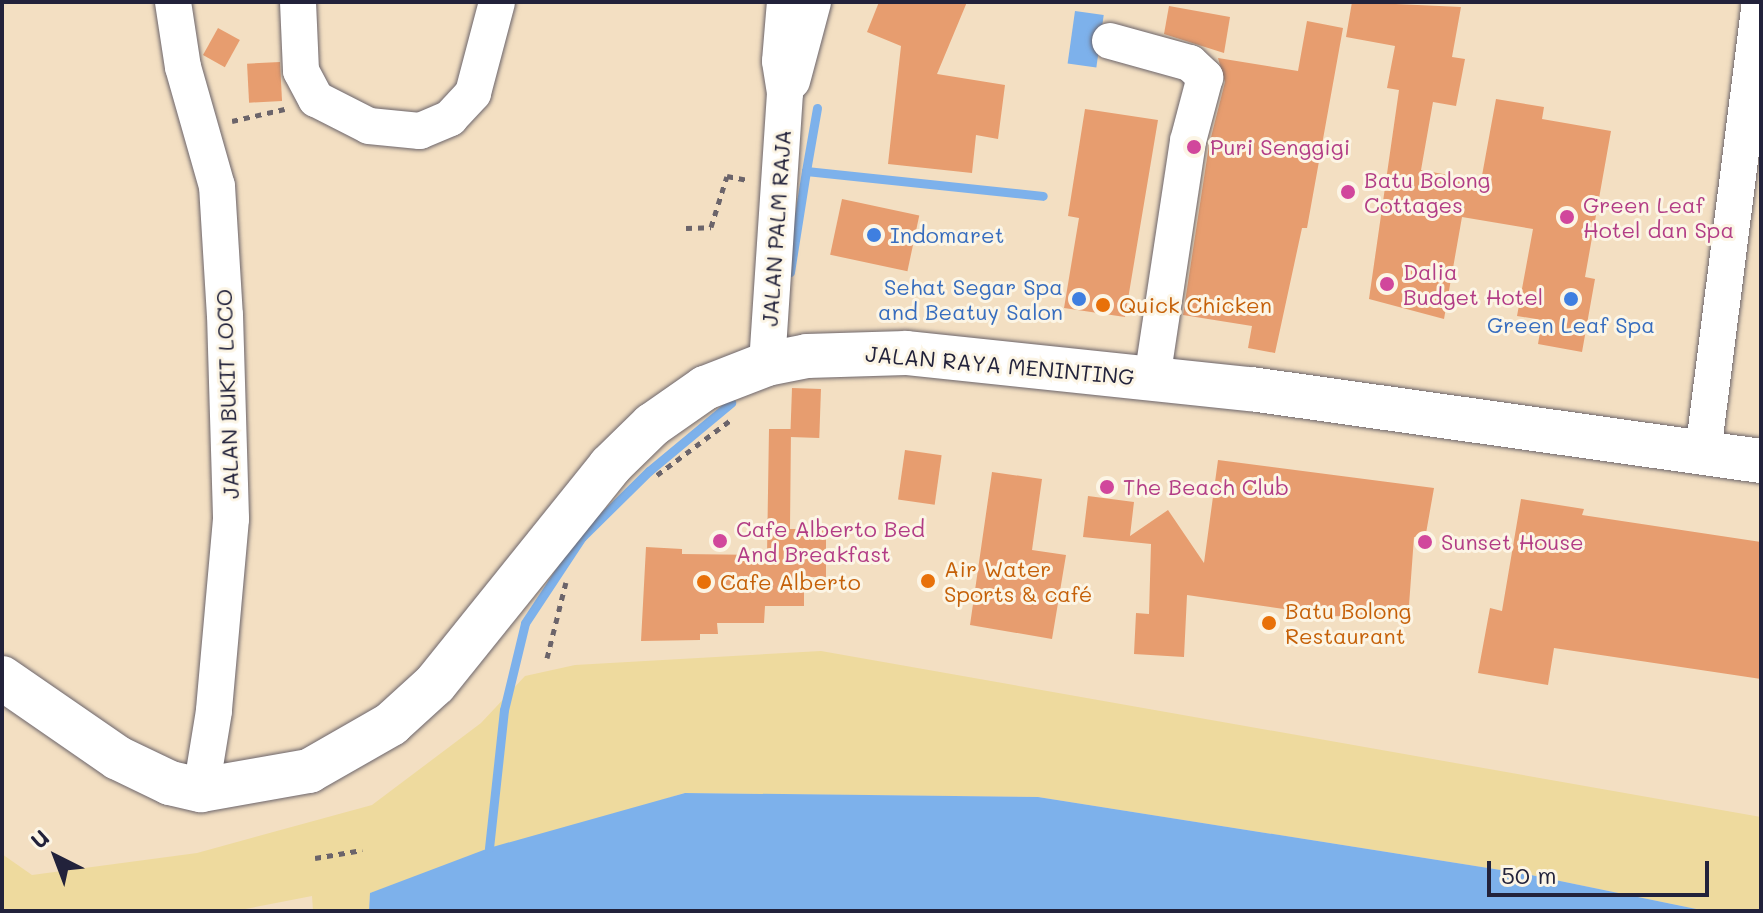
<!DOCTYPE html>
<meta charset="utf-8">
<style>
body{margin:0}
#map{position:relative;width:1763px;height:913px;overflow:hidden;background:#f3dfc2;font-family:Mali,sans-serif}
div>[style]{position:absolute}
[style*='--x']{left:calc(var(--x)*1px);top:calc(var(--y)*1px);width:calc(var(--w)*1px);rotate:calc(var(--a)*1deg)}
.sand>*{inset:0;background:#eeda9e}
.water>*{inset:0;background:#7db1eb;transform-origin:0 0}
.stream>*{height:9px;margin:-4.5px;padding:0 4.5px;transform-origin:4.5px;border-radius:4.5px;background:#7db1eb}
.building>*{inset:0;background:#e79d6f;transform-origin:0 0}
.path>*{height:5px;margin-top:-2.5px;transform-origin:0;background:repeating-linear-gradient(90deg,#6b646a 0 6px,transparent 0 12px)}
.roads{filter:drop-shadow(0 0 2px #6b646a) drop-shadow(0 0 2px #6b646a)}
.minor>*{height:36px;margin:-18px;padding:0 18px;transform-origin:18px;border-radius:18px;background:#fff}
.highway>*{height:44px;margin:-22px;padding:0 22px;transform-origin:22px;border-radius:22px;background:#fff}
.dots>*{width:22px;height:22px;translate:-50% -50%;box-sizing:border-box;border:4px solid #fcf5e5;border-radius:50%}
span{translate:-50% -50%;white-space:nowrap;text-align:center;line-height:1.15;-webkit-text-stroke:6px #fcf5e5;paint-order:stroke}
.hotel-label{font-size:22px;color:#b23c85}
.left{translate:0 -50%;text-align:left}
.street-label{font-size:22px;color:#22223b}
.shop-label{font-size:22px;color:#366cbe}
.right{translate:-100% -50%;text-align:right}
.food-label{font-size:22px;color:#c56008}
.frame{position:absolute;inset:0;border:4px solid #22223b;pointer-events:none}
.north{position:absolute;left:16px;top:817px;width:80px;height:80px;-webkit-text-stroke:6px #fcf5e5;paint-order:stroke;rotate:318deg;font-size:22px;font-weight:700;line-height:32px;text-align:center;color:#22223b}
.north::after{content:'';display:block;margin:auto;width:28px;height:36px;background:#22223b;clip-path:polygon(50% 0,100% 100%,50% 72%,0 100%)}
.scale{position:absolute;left:1487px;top:861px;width:222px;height:36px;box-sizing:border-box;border:4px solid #22223b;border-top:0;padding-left:10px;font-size:24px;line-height:28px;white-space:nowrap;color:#22223b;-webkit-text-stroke:6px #fcf5e5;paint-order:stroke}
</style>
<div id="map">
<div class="sand">
<div style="clip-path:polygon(821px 651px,1761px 817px,1761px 911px,1706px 911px,1526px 874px,1038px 797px,684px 793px,370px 893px,369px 911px,313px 911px,312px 896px,235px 911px,2px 911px,2px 854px,32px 875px,197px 853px,372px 805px,481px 723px,525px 676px,575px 665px)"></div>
</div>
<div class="water">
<div style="left:1075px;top:11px;width:29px;height:53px;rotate:8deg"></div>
<div style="clip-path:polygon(685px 793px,1038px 797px,1526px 874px,1706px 911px,369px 911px,370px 893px,489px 848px)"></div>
</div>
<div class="stream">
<div style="--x:806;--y:171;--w:64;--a:-80.1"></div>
<div style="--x:790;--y:272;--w:102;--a:-81"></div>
<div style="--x:806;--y:171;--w:238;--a:6"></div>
<div style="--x:489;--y:848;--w:139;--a:-83.8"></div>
<div style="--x:504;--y:710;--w:89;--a:-76.4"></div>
<div style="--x:525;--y:623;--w:103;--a:-56.5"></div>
<div style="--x:582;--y:537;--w:94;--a:-44.6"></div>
<div style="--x:649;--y:471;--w:107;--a:-39.7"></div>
</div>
<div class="building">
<div style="clip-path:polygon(879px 2px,967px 2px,937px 74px,1005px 85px,998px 139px,976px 135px,972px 173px,888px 164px,901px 46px,867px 32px)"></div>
<div style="clip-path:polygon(1352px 2px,1461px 7px,1452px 57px,1465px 59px,1456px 106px,1433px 102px,1421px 170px,1481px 181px,1496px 99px,1544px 107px,1542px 119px,1611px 131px,1585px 277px,1595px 279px,1582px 352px,1538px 344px,1542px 320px,1517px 316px,1533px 229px,1462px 217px,1444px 319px,1369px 299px,1399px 90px,1387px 88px,1395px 46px,1346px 37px)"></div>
<div style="clip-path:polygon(1169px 6px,1230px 17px,1224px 53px,1164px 34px)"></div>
<div style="clip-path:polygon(1307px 21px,1343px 28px,1307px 228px,1302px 228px,1275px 353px,1248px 348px,1252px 326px,1183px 315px,1209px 145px,1225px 82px,1218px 58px,1298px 71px)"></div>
<div style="left:218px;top:28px;width:25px;height:31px;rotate:29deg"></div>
<div style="left:280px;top:62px;width:39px;height:33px;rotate:87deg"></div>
<div style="clip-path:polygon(1085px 109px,1158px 120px,1125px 317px,1064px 308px,1079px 218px,1068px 216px)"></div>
<div style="left:842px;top:199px;width:79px;height:57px;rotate:12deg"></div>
<div style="left:792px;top:388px;width:29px;height:49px;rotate:2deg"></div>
<div style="clip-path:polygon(769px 429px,791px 429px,790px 529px,826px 529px,826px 577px,804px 577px,804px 606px,765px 606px,764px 623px,717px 623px,718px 634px,700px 634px,700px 640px,641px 641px,646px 547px,682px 549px,682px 554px,767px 555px)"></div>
<div style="left:905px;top:450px;width:37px;height:50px;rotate:8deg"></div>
<div style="clip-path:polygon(1218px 460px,1434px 488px,1425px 539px,1414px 537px,1408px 619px,1332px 616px,1187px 595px,1184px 657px,1134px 654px,1136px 613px,1149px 614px,1151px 544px,1083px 537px,1088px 496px,1134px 502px,1130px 536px,1168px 510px,1204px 563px)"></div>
<div style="clip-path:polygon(992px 472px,1042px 479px,1032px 550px,1066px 555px,1052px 639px,970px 625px)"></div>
<div style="clip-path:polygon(1521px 499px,1584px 509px,1582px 515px,1761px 542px,1761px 679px,1554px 648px,1548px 685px,1478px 673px,1490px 608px,1502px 611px)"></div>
</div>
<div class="path">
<div style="--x:232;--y:121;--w:54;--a:-12.8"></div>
<div style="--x:686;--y:228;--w:25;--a:-2"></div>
<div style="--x:711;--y:227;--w:53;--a:-72.6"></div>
<div style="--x:727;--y:176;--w:21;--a:11"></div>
<div style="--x:657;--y:475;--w:94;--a:-36.7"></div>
<div style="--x:547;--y:658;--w:78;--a:-76"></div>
<div style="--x:315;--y:858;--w:48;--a:-9.7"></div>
</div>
<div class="roads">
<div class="minor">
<div style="--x:173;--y:2;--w:66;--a:81.3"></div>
<div style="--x:183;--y:67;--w:124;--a:74.1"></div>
<div style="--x:217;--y:186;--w:129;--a:86.5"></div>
<div style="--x:225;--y:315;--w:204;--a:88.3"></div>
<div style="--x:231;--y:519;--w:193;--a:95.1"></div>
<div style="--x:214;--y:711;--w:80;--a:99.3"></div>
<div style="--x:298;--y:2;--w:69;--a:87.5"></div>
<div style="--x:301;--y:71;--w:32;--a:62"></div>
<div style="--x:316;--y:99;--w:59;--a:27"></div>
<div style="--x:369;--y:126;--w:51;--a:5.6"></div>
<div style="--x:420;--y:131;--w:33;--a:-23"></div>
<div style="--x:450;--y:118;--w:34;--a:-47"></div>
<div style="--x:473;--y:93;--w:94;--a:-75.2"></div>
<div style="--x:1110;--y:41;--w:83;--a:15.4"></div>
<div style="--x:1190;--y:63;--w:21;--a:43"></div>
<div style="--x:1205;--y:77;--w:66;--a:104.9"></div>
<div style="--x:1188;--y:141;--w:240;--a:98.6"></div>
<div style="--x:792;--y:81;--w:82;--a:-75.1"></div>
<div style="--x:767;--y:364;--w:272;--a:-86.2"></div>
<div style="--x:785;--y:93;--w:32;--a:-99"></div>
<div style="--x:780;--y:61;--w:59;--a:-85.2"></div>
<div style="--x:1703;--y:453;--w:455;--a:-82.8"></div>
</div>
<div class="highway">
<div style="--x:2;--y:678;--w:141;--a:34.6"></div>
<div style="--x:118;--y:758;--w:58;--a:25.7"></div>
<div style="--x:170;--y:783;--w:32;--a:13"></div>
<div style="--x:201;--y:790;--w:110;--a:-10"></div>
<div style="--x:309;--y:771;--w:95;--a:-29.8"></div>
<div style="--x:391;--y:724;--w:59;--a:-42.3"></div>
<div style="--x:435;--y:684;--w:280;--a:-51.2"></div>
<div style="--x:610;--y:466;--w:59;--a:-44.3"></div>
<div style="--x:652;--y:425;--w:65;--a:-34.9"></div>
<div style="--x:705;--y:388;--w:66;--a:-21.2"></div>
<div style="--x:767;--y:364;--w:41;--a:-11.3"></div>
<div style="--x:807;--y:356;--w:99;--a:-1.7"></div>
<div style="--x:906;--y:353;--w:347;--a:6"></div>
<div style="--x:1251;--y:389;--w:515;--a:8.04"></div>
</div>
</div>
<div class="dots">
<div style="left:1194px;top:147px;background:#d1479c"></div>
<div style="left:1348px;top:192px;background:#d1479c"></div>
<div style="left:1567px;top:217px;background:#d1479c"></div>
<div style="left:874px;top:235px;background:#3f7fe0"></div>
<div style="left:1387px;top:284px;background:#d1479c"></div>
<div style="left:1079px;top:299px;background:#3f7fe0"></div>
<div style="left:1571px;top:299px;background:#3f7fe0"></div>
<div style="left:1103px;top:305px;background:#e8710a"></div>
<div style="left:1107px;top:487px;background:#d1479c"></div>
<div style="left:720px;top:541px;background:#d1479c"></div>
<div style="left:1425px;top:542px;background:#d1479c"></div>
<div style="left:928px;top:581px;background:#e8710a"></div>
<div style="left:704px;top:582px;background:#e8710a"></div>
<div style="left:1269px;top:623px;background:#e8710a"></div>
</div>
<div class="hotel-label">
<span class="left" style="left:1210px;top:147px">Puri Senggigi</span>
<span class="left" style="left:1364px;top:192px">Batu Bolong<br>Cottages</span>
<span class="left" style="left:1583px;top:217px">Green Leaf<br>Hotel dan Spa</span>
<span class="left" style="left:1403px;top:284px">Dalia<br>Budget Hotel</span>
<span class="left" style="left:1123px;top:487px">The Beach Club</span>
<span class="left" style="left:736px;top:541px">Cafe Alberto Bed<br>And Breakfast</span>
<span class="left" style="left:1441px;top:542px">Sunset House</span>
</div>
<div class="street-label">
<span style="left:776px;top:228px;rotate:-86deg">JALAN PALM RAJA</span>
<span style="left:1000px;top:365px;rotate:5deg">JALAN RAYA MENINTING</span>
<span style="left:227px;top:394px;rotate:-92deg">JALAN BUKIT LOCO</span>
</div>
<div class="shop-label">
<span class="left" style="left:890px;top:235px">Indomaret</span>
<span class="right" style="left:1063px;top:299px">Sehat Segar Spa<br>and Beatuy Salon</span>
<span style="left:1571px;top:325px">Green Leaf Spa</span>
</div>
<div class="food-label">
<span class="left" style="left:1119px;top:305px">Quick Chicken</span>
<span class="left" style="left:944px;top:581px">Air Water<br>Sports &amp; café</span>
<span class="left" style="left:720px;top:582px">Cafe Alberto</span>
<span class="left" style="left:1285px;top:623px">Batu Bolong<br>Restaurant</span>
</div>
<div class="frame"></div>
<div class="north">U</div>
<div class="scale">50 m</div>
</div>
